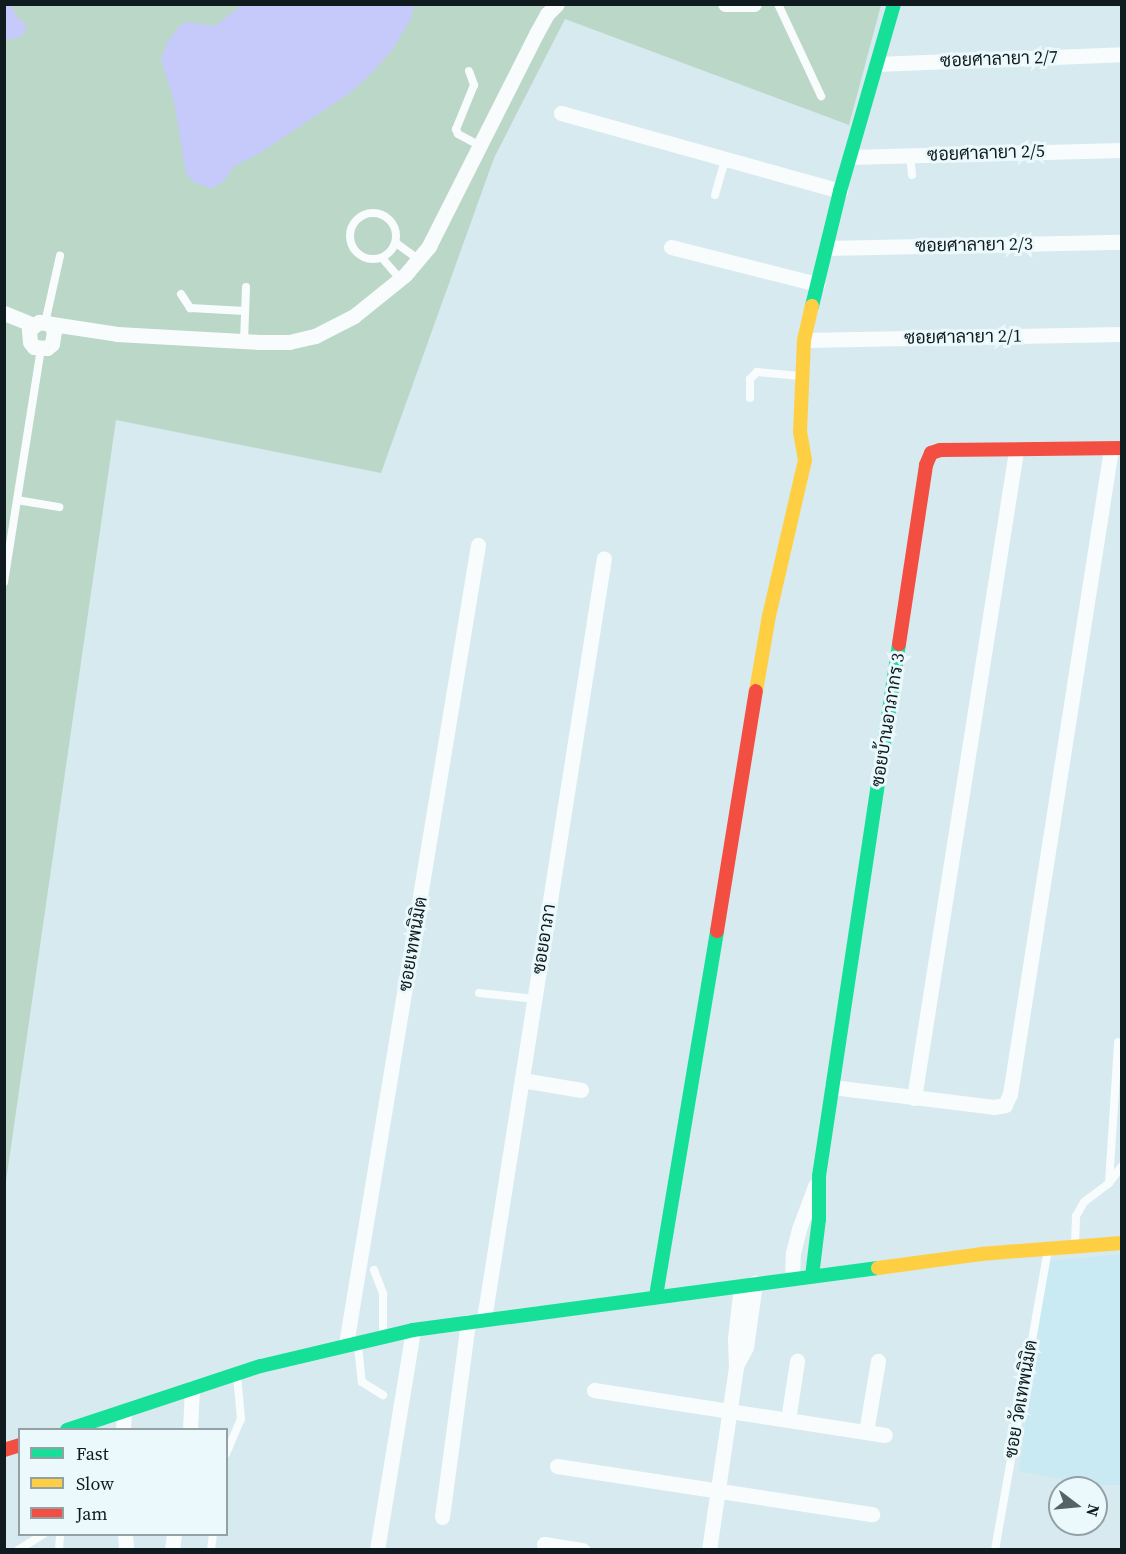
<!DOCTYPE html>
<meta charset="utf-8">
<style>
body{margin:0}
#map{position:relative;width:1126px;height:1554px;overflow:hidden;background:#d7eaef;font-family:"Source Serif 4",Sarabun,serif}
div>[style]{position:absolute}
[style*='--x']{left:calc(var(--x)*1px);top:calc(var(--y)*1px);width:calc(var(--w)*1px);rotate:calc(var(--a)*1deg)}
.built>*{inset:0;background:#c9eaf3}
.green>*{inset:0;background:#bbd7c8}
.water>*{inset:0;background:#c5cafa}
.lane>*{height:8px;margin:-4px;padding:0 4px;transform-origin:4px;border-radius:4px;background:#f9fcfd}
.lane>.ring{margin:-4px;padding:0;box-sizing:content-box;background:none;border:8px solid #f9fcfd;border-radius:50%}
.street>*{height:15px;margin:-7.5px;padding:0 7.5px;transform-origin:7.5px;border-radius:7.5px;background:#f9fcfd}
.fast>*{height:14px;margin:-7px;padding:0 7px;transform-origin:7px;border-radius:7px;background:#16e098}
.slow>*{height:14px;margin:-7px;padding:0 7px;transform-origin:7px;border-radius:7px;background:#ffcf43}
.jam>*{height:14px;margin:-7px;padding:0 7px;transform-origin:7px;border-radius:7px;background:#f24e42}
span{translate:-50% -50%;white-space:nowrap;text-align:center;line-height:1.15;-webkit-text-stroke:6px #ebf9fc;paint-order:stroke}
.street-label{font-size:18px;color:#0f1b1f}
.frame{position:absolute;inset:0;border:6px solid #0f1b1f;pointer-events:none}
.legend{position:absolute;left:18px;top:1428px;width:210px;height:108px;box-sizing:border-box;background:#ebf9fc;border:2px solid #93a0a4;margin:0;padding:8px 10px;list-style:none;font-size:18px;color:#0f1b1f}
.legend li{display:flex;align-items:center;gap:12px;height:30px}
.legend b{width:30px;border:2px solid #93a0a4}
.north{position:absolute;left:1048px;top:1476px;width:60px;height:60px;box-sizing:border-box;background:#ebf9fc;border:2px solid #93a0a4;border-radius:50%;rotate:106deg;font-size:16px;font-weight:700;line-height:24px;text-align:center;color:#0f1b1f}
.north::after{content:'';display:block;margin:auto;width:21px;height:27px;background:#556368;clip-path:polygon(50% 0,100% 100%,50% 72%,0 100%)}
</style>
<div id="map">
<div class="built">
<div style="clip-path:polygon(1121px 1254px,1121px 1485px,1093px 1485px,1019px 1471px,1048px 1261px)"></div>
</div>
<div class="green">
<div style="clip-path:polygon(5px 5px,881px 5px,849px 125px,565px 19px,494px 158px,381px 473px,116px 420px,5px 1188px)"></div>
</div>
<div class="water">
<div style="clip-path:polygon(5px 4px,12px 5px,16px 16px,27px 25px,24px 34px,17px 38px,5px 40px)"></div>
<div style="clip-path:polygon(242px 5px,414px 5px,411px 19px,393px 49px,368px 77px,347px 95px,260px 153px,233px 167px,225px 180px,211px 189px,192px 181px,186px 173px,174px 101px,161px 59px,167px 42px,182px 24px,188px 22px,215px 26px)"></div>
</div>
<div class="lane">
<div style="--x:778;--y:4;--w:102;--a:64.9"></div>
<div style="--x:469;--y:71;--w:15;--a:70"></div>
<div style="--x:474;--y:85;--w:48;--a:112.2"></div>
<div style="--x:456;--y:129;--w:5;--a:68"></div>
<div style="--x:458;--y:134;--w:26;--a:28"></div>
<div style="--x:910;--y:155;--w:20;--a:84"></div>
<div style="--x:715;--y:195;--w:37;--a:-74"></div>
<div class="ring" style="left:350px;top:213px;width:38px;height:38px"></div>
<div style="--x:396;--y:243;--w:27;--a:36"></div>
<div style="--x:382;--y:258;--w:28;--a:49"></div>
<div style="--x:181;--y:294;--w:17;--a:57"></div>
<div style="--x:190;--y:308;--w:55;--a:3.1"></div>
<div style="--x:45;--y:323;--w:69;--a:-77.4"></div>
<div style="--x:244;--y:342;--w:55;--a:-87.9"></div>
<div style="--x:750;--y:398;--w:19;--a:-90"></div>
<div style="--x:750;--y:379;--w:10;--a:-45"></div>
<div style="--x:757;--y:372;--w:43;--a:5.3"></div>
<div style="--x:17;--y:500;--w:43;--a:9.5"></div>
<div style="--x:4;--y:582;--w:236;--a:-81"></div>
<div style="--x:479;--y:993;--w:56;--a:6.1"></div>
<div style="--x:1109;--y:1183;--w:141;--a:-86.3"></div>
<div style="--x:1075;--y:1245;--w:29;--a:-88"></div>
<div style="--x:1076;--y:1216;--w:16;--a:-60"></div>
<div style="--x:1084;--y:1202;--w:31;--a:-37"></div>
<div style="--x:1109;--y:1183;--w:21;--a:-53"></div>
<div style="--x:374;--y:1270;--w:26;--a:69"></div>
<div style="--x:383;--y:1294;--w:40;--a:90"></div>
<div style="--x:358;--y:1346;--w:36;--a:84"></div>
<div style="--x:362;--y:1382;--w:25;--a:32"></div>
<div style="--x:226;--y:1454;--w:38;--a:-67"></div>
<div style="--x:241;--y:1419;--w:44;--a:-95.2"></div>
<div style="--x:18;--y:1550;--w:31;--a:-32"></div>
<div style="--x:59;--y:1550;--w:16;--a:-86"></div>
<div style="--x:211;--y:1550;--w:16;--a:-83"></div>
<div style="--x:995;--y:1550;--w:305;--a:-80"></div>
</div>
<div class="street">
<div style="--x:725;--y:4;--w:29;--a:0"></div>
<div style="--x:877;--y:64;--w:245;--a:-2.3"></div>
<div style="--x:561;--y:113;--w:290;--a:15.6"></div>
<div style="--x:850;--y:157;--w:272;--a:-1.5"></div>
<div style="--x:671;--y:247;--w:151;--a:14.2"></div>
<div style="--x:826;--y:248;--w:296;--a:-1.2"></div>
<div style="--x:4;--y:313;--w:31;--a:22"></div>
<div style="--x:51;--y:326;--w:6;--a:59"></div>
<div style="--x:54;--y:331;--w:13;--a:99"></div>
<div style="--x:52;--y:344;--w:6;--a:141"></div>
<div style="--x:47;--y:348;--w:13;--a:-176"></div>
<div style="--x:34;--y:347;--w:6;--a:-129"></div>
<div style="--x:30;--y:342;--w:12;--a:-95"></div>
<div style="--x:29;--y:330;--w:13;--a:-39"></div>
<div style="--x:39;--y:322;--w:79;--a:8.7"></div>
<div style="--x:117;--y:334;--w:142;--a:3.2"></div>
<div style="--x:259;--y:342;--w:30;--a:0"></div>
<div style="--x:289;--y:342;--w:27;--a:-13"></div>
<div style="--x:315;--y:336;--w:44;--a:-27.1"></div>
<div style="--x:354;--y:316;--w:65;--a:-38.8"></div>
<div style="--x:405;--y:275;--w:38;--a:-50"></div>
<div style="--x:429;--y:246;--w:237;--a:-63.2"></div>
<div style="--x:536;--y:34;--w:23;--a:-61"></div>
<div style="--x:547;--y:14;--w:14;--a:-45"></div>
<div style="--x:804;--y:340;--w:318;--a:-1.1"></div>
<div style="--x:522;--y:1080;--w:60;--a:9.6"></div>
<div style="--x:832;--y:1087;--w:163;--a:7"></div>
<div style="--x:994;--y:1107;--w:11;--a:-10"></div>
<div style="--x:1005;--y:1105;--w:12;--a:-66"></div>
<div style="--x:1010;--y:1094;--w:653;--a:-81.1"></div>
<div style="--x:914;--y:1098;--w:655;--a:-81.04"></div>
<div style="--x:792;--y:1278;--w:25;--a:-88"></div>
<div style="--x:793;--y:1253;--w:25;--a:-76"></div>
<div style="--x:799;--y:1229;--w:46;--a:-69.6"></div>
<div style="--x:484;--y:1319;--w:770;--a:-81.04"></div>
<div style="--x:346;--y:1344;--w:810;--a:-80.62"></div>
<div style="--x:737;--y:1364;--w:19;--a:-62"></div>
<div style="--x:746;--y:1347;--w:65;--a:-82"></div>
<div style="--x:594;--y:1390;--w:275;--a:8.8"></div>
<div style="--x:866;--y:1432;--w:72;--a:-80.4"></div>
<div style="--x:788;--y:1420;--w:60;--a:-81.3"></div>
<div style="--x:123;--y:1430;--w:18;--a:-87"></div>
<div style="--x:190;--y:1430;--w:42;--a:-87.3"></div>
<div style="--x:866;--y:1432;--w:19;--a:9"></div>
<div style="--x:557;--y:1466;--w:319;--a:8.7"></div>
<div style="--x:442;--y:1517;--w:197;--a:-82.4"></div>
<div style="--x:125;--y:1534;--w:16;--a:86"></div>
<div style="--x:544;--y:1544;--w:39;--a:9"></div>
<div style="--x:172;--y:1550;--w:16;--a:-83"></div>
<div style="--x:377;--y:1550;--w:223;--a:-80.7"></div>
<div style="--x:709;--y:1550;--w:185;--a:-81.6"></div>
<div style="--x:736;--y:1367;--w:29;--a:-92"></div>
<div style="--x:735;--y:1338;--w:52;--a:-83.4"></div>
</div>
<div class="fast">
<div style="--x:812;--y:306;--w:118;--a:-76.3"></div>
<div style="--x:840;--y:191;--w:195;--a:-73.9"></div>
<div style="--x:812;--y:1276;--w:57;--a:-83"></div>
<div style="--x:819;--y:1219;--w:43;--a:-90"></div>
<div style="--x:819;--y:1176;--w:538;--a:-81.45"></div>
<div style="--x:656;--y:1296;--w:370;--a:-80.5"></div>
<div style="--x:67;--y:1430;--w:204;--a:-18.3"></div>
<div style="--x:261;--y:1366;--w:156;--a:-13.3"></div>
<div style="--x:413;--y:1330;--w:469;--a:-7.6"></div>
</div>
<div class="slow">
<div style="--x:756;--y:691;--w:76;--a:-80.2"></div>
<div style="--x:769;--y:616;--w:160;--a:-77"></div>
<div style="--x:805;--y:460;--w:28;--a:-100"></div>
<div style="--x:800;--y:432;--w:92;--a:-87.5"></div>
<div style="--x:804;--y:340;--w:35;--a:-77"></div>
<div style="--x:878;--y:1268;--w:104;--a:-7.7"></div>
<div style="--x:981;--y:1254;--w:141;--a:-4.5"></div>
</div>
<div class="jam">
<div style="--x:899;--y:644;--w:181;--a:-81.4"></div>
<div style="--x:926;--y:465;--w:13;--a:-67"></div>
<div style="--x:931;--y:453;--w:9;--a:-18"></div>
<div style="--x:940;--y:450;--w:182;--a:-0.6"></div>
<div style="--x:717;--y:931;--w:243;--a:-80.8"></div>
<div style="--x:4;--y:1450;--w:17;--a:-17"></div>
</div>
<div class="street-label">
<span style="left:999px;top:59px;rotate:-2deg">ซอยศาลายา 2/7</span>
<span style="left:986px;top:153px;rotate:-2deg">ซอยศาลายา 2/5</span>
<span style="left:974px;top:245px;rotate:-1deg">ซอยศาลายา 2/3</span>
<span style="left:963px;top:337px;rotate:-1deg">ซอยศาลายา 2/1</span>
<span style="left:888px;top:720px;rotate:-81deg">ซอยบ้านอาภากร 3</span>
<span style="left:544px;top:939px;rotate:-81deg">ซอยอาภา</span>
<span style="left:413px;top:944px;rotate:-80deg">ซอยเทพนิมิต</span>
<span style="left:1021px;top:1399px;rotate:-80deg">ซอย วัดเทพนิมิต</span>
</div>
<div class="frame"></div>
<ul class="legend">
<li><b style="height:8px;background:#16e098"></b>Fast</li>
<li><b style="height:8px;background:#ffcf43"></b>Slow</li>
<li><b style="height:8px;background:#f24e42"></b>Jam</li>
</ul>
<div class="north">N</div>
</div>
